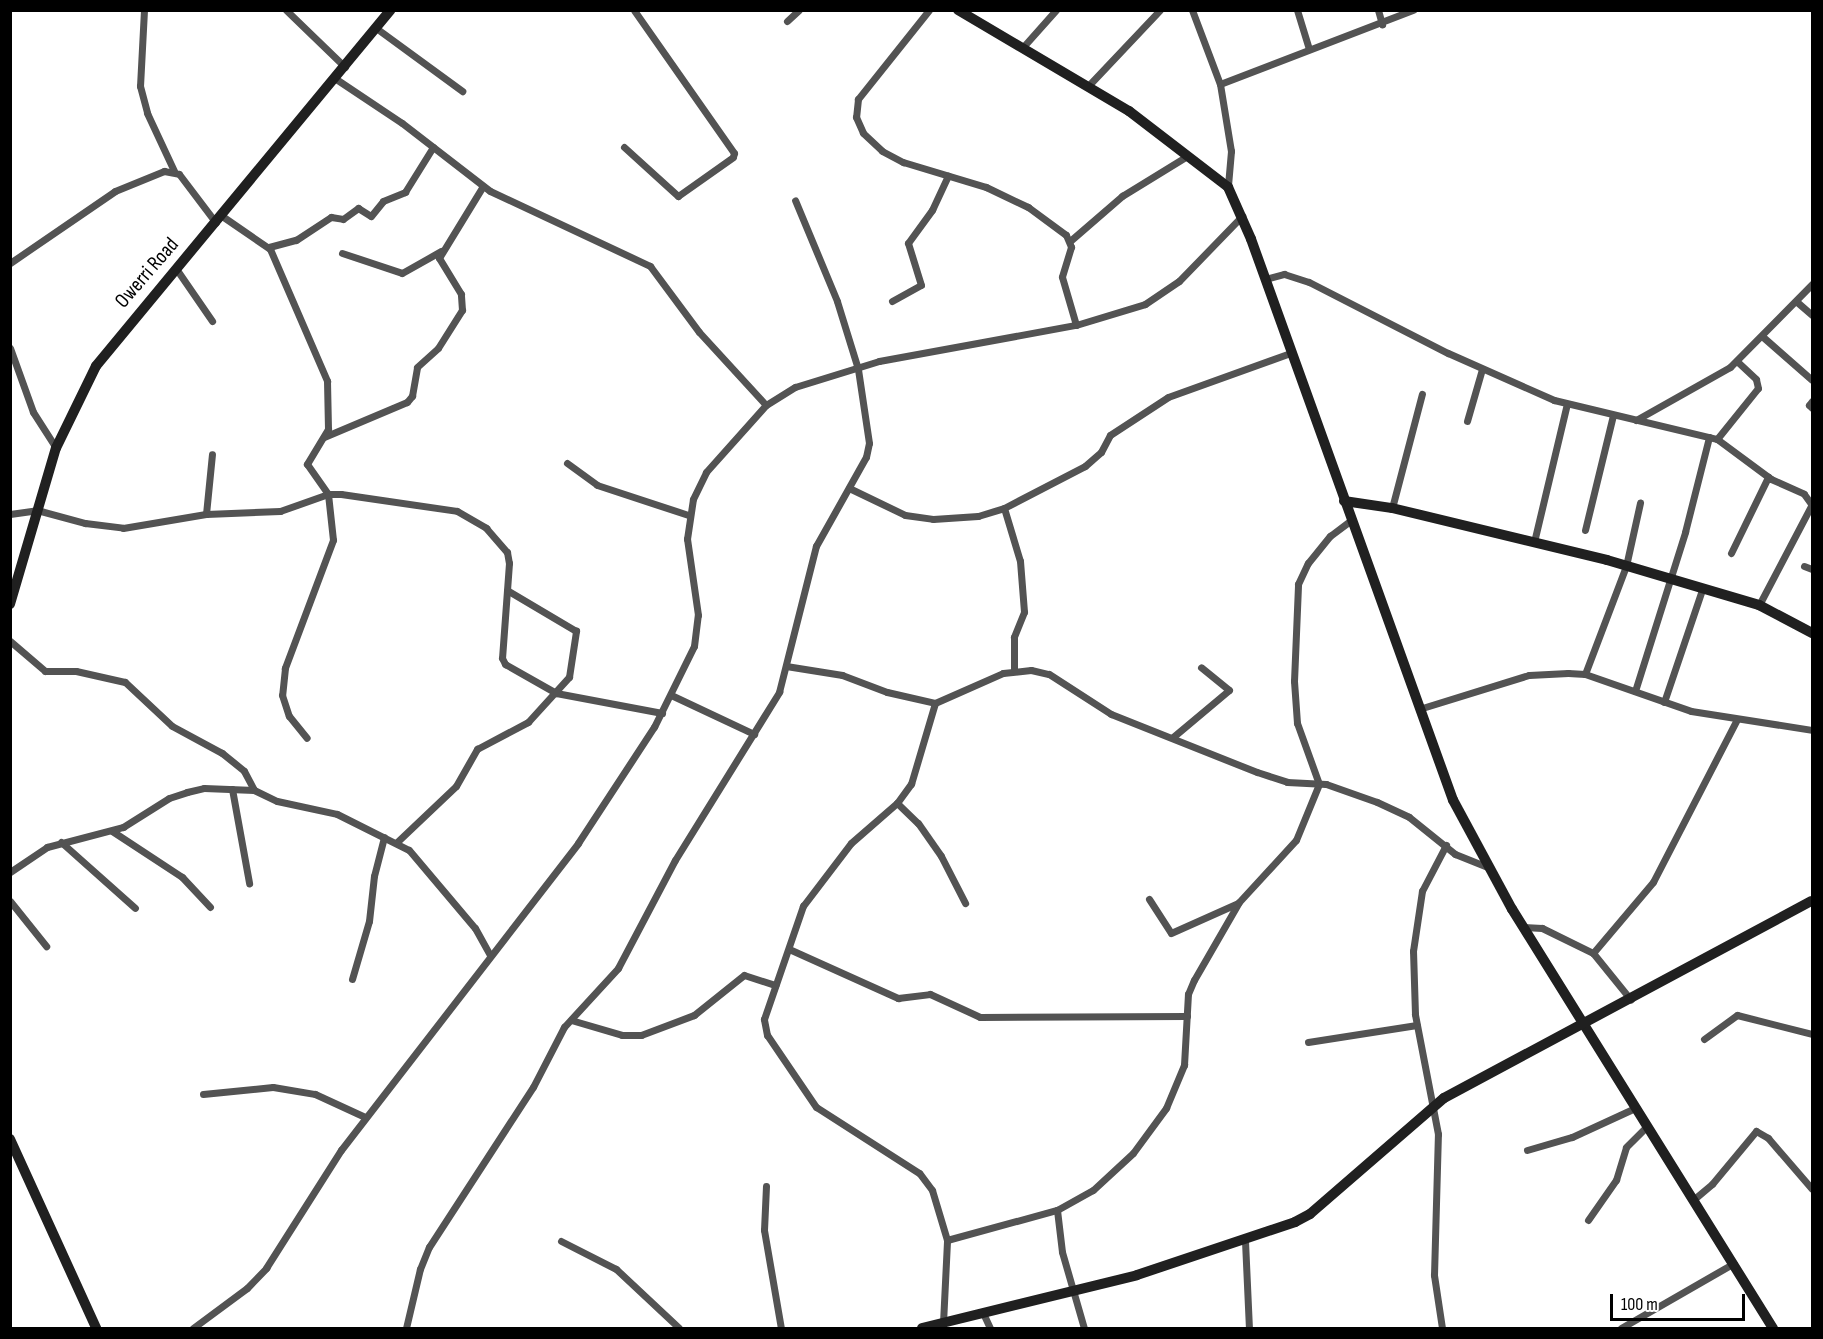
<!DOCTYPE html>
<style>
body{margin:0}
#map{position:relative;width:1823px;height:1339px;overflow:hidden;background:#fff;font-family:"Sofia Sans Condensed",sans-serif}
div>[style]{position:absolute}
[style*='--x']{left:calc(var(--x)*1px);top:calc(var(--y)*1px);width:calc(var(--w)*1px);rotate:calc(var(--a)*1deg)}
.street>*{height:7px;margin:-3.5px;padding:0 3.5px;transform-origin:3.5px;border-radius:3.5px;background:#535353}
.secondary>*{height:10px;margin:-5px;padding:0 5px;transform-origin:5px;border-radius:5px;background:#202020}
span{translate:-50% -50%;white-space:nowrap;text-align:center;line-height:1.15;-webkit-text-stroke:6px #fff;paint-order:stroke}
.street-label{font-size:21px;color:#000}
.frame{position:absolute;inset:0;border:12px solid #000;pointer-events:none}
.scale{position:absolute;left:1610px;top:1294px;width:135px;height:27px;box-sizing:border-box;border:3px solid #000;border-top:0;padding-left:8px;font-size:18px;line-height:21px;white-space:nowrap;color:#000;-webkit-text-stroke:4px #fff;paint-order:stroke}
</style>
<div id="map">
<div class="street">
<div style="--x:144;--y:10;--w:76;--a:93"></div>
<div style="--x:140;--y:86;--w:28;--a:75"></div>
<div style="--x:147;--y:113;--w:64;--a:65"></div>
<div style="--x:286;--y:10;--w:82;--a:44"></div>
<div style="--x:929;--y:10;--w:114;--a:128.6"></div>
<div style="--x:858;--y:99;--w:18;--a:96"></div>
<div style="--x:856;--y:117;--w:17;--a:66"></div>
<div style="--x:863;--y:133;--w:26;--a:43"></div>
<div style="--x:882;--y:151;--w:24;--a:28"></div>
<div style="--x:903;--y:162;--w:87;--a:16.8"></div>
<div style="--x:986;--y:187;--w:47;--a:25.5"></div>
<div style="--x:1028;--y:207;--w:47;--a:36.4"></div>
<div style="--x:1066;--y:235;--w:13;--a:67"></div>
<div style="--x:1071;--y:247;--w:31;--a:107"></div>
<div style="--x:1062;--y:277;--w:50;--a:73.7"></div>
<div style="--x:1192;--y:10;--w:79;--a:69.3"></div>
<div style="--x:1220;--y:84;--w:68;--a:80.7"></div>
<div style="--x:1231;--y:151;--w:36;--a:95"></div>
<div style="--x:1297;--y:10;--w:41;--a:72.9"></div>
<div style="--x:1378;--y:10;--w:15;--a:74"></div>
<div style="--x:787;--y:21;--w:16;--a:-43"></div>
<div style="--x:376;--y:28;--w:107;--a:36.2"></div>
<div style="--x:1023;--y:47;--w:50;--a:-48.3"></div>
<div style="--x:336;--y:79;--w:79;--a:33.7"></div>
<div style="--x:402;--y:123;--w:111;--a:37.7"></div>
<div style="--x:490;--y:191;--w:177;--a:25.1"></div>
<div style="--x:650;--y:266;--w:82;--a:53.4"></div>
<div style="--x:699;--y:332;--w:99;--a:47.5"></div>
<div style="--x:1220;--y:84;--w:207;--a:-21"></div>
<div style="--x:1089;--y:85;--w:103;--a:-46.6"></div>
<div style="--x:624;--y:147;--w:73;--a:42.2"></div>
<div style="--x:678;--y:196;--w:67;--a:-35.3"></div>
<div style="--x:733;--y:157;--w:4;--a:-76"></div>
<div style="--x:734;--y:153;--w:174;--a:-125"></div>
<div style="--x:222;--y:216;--w:58;--a:34.5"></div>
<div style="--x:270;--y:249;--w:144;--a:66.6"></div>
<div style="--x:327;--y:381;--w:48;--a:88.8"></div>
<div style="--x:328;--y:429;--w:41;--a:121"></div>
<div style="--x:307;--y:464;--w:37;--a:55"></div>
<div style="--x:328;--y:494;--w:46;--a:83.8"></div>
<div style="--x:333;--y:540;--w:137;--a:110.6"></div>
<div style="--x:285;--y:668;--w:27;--a:96"></div>
<div style="--x:282;--y:695;--w:22;--a:72"></div>
<div style="--x:289;--y:716;--w:28;--a:51"></div>
<div style="--x:1070;--y:241;--w:69;--a:-40.9"></div>
<div style="--x:1122;--y:196;--w:76;--a:-31.6"></div>
<div style="--x:269;--y:247;--w:28;--a:-15"></div>
<div style="--x:296;--y:240;--w:42;--a:-33.3"></div>
<div style="--x:331;--y:217;--w:12;--a:9"></div>
<div style="--x:343;--y:219;--w:19;--a:-36"></div>
<div style="--x:358;--y:208;--w:15;--a:32"></div>
<div style="--x:371;--y:216;--w:19;--a:-51"></div>
<div style="--x:383;--y:201;--w:24;--a:-22"></div>
<div style="--x:405;--y:192;--w:53;--a:-58.1"></div>
<div style="--x:342;--y:253;--w:63;--a:18.4"></div>
<div style="--x:402;--y:273;--w:45;--a:-29.4"></div>
<div style="--x:10;--y:263;--w:127;--a:-34.4"></div>
<div style="--x:115;--y:191;--w:53;--a:-22.2"></div>
<div style="--x:164;--y:171;--w:15;--a:11"></div>
<div style="--x:179;--y:174;--w:61;--a:52.9"></div>
<div style="--x:177;--y:270;--w:62;--a:55.5"></div>
<div style="--x:1265;--y:279;--w:20;--a:-15"></div>
<div style="--x:1284;--y:274;--w:26;--a:18"></div>
<div style="--x:1309;--y:282;--w:156;--a:27.1"></div>
<div style="--x:1448;--y:353;--w:116;--a:23.9"></div>
<div style="--x:1554;--y:400;--w:168;--a:13.5"></div>
<div style="--x:1717;--y:439;--w:67;--a:36.5"></div>
<div style="--x:1771;--y:479;--w:36;--a:24"></div>
<div style="--x:1804;--y:494;--w:14;--a:54"></div>
<div style="--x:892;--y:301;--w:33;--a:-29"></div>
<div style="--x:921;--y:285;--w:44;--a:-107.2"></div>
<div style="--x:908;--y:243;--w:41;--a:-54"></div>
<div style="--x:932;--y:210;--w:38;--a:-65"></div>
<div style="--x:1797;--y:302;--w:20;--a:41"></div>
<div style="--x:1763;--y:337;--w:65;--a:41.3"></div>
<div style="--x:10;--y:348;--w:68;--a:70.2"></div>
<div style="--x:33;--y:412;--w:43;--a:57.4"></div>
<div style="--x:1812;--y:401;--w:5;--a:127"></div>
<div style="--x:1809;--y:405;--w:4;--a:45"></div>
<div style="--x:1636;--y:420;--w:108;--a:-29.4"></div>
<div style="--x:1730;--y:367;--w:117;--a:-45.3"></div>
<div style="--x:1467;--y:421;--w:54;--a:-73.9"></div>
<div style="--x:324;--y:437;--w:90;--a:-22.9"></div>
<div style="--x:407;--y:402;--w:8;--a:-50"></div>
<div style="--x:412;--y:396;--w:29;--a:-80"></div>
<div style="--x:417;--y:367;--w:28;--a:-42"></div>
<div style="--x:438;--y:348;--w:45;--a:-57.7"></div>
<div style="--x:462;--y:310;--w:16;--a:-94"></div>
<div style="--x:461;--y:294;--w:42;--a:-121.4"></div>
<div style="--x:439;--y:258;--w:84;--a:-58.6"></div>
<div style="--x:1717;--y:439;--w:65;--a:-51.2"></div>
<div style="--x:1758;--y:388;--w:9;--a:-103"></div>
<div style="--x:1756;--y:379;--w:26;--a:-137"></div>
<div style="--x:567;--y:463;--w:37;--a:36"></div>
<div style="--x:597;--y:485;--w:96;--a:18.2"></div>
<div style="--x:849;--y:488;--w:62;--a:25.7"></div>
<div style="--x:905;--y:515;--w:28;--a:8"></div>
<div style="--x:933;--y:519;--w:45;--a:-3.8"></div>
<div style="--x:978;--y:516;--w:27;--a:-17"></div>
<div style="--x:1004;--y:508;--w:91;--a:-27.4"></div>
<div style="--x:1085;--y:466;--w:21;--a:-41"></div>
<div style="--x:1101;--y:452;--w:19;--a:-62"></div>
<div style="--x:1110;--y:435;--w:69;--a:-33.2"></div>
<div style="--x:1168;--y:397;--w:130;--a:-19.8"></div>
<div style="--x:1004;--y:508;--w:55;--a:73.2"></div>
<div style="--x:1020;--y:561;--w:51;--a:85.5"></div>
<div style="--x:1024;--y:612;--w:27;--a:112"></div>
<div style="--x:1014;--y:637;--w:34;--a:90"></div>
<div style="--x:1392;--y:508;--w:118;--a:-75.3"></div>
<div style="--x:10;--y:514;--w:27;--a:-8"></div>
<div style="--x:37;--y:510;--w:50;--a:15.2"></div>
<div style="--x:85;--y:523;--w:38;--a:7"></div>
<div style="--x:123;--y:528;--w:84;--a:-9.6"></div>
<div style="--x:206;--y:514;--w:74;--a:-2.3"></div>
<div style="--x:280;--y:511;--w:51;--a:-19.5"></div>
<div style="--x:328;--y:494;--w:13;--a:0"></div>
<div style="--x:341;--y:494;--w:117;--a:8.3"></div>
<div style="--x:457;--y:511;--w:34;--a:30"></div>
<div style="--x:486;--y:528;--w:32;--a:49"></div>
<div style="--x:507;--y:552;--w:11;--a:80"></div>
<div style="--x:509;--y:563;--w:95;--a:94.2"></div>
<div style="--x:502;--y:658;--w:7;--a:63"></div>
<div style="--x:505;--y:664;--w:59;--a:29.6"></div>
<div style="--x:556;--y:693;--w:108;--a:10.7"></div>
<div style="--x:206;--y:514;--w:60;--a:-84.3"></div>
<div style="--x:1585;--y:530;--w:118;--a:-76.3"></div>
<div style="--x:1534;--y:542;--w:142;--a:-76.6"></div>
<div style="--x:1731;--y:553;--w:85;--a:-64"></div>
<div style="--x:1804;--y:566;--w:9;--a:21"></div>
<div style="--x:1759;--y:605;--w:114;--a:-62.3"></div>
<div style="--x:10;--y:641;--w:46;--a:40.6"></div>
<div style="--x:45;--y:671;--w:31;--a:0"></div>
<div style="--x:76;--y:671;--w:50;--a:12.7"></div>
<div style="--x:125;--y:682;--w:64;--a:43.1"></div>
<div style="--x:172;--y:726;--w:57;--a:28.4"></div>
<div style="--x:222;--y:753;--w:28;--a:39"></div>
<div style="--x:244;--y:771;--w:21;--a:62"></div>
<div style="--x:786;--y:666;--w:57;--a:9.1"></div>
<div style="--x:842;--y:675;--w:48;--a:20.7"></div>
<div style="--x:887;--y:692;--w:49;--a:12.9"></div>
<div style="--x:1585;--y:674;--w:116;--a:-69.2"></div>
<div style="--x:1626;--y:566;--w:65;--a:-77.5"></div>
<div style="--x:1635;--y:691;--w:167;--a:-72.5"></div>
<div style="--x:1685;--y:532;--w:98;--a:-75.8"></div>
<div style="--x:671;--y:695;--w:92;--a:25.2"></div>
<div style="--x:1664;--y:702;--w:121;--a:-71.3"></div>
<div style="--x:1419;--y:709;--w:115;--a:-17.2"></div>
<div style="--x:1529;--y:675;--w:39;--a:-3"></div>
<div style="--x:1568;--y:673;--w:17;--a:3"></div>
<div style="--x:1585;--y:674;--w:112;--a:19.2"></div>
<div style="--x:1691;--y:711;--w:122;--a:8.9"></div>
<div style="--x:1173;--y:737;--w:73;--a:-40"></div>
<div style="--x:1229;--y:690;--w:36;--a:-141"></div>
<div style="--x:232;--y:789;--w:96;--a:79.7"></div>
<div style="--x:897;--y:803;--w:29;--a:44"></div>
<div style="--x:918;--y:823;--w:40;--a:55.1"></div>
<div style="--x:941;--y:856;--w:53;--a:62.9"></div>
<div style="--x:112;--y:831;--w:84;--a:33.3"></div>
<div style="--x:182;--y:877;--w:41;--a:47"></div>
<div style="--x:61;--y:842;--w:99;--a:41.7"></div>
<div style="--x:397;--y:842;--w:81;--a:-43.5"></div>
<div style="--x:456;--y:786;--w:43;--a:-60.4"></div>
<div style="--x:477;--y:749;--w:58;--a:-27.9"></div>
<div style="--x:528;--y:722;--w:61;--a:-47.7"></div>
<div style="--x:569;--y:677;--w:47;--a:-81.3"></div>
<div style="--x:576;--y:631;--w:80;--a:-149.3"></div>
<div style="--x:10;--y:872;--w:45;--a:-34"></div>
<div style="--x:47;--y:847;--w:79;--a:-14.7"></div>
<div style="--x:123;--y:827;--w:54;--a:-32.2"></div>
<div style="--x:169;--y:798;--w:19;--a:-18"></div>
<div style="--x:187;--y:792;--w:17;--a:-13"></div>
<div style="--x:204;--y:788;--w:50;--a:2.3"></div>
<div style="--x:254;--y:790;--w:25;--a:26"></div>
<div style="--x:277;--y:801;--w:61;--a:12.2"></div>
<div style="--x:337;--y:814;--w:80;--a:26.6"></div>
<div style="--x:409;--y:850;--w:102;--a:49.8"></div>
<div style="--x:475;--y:928;--w:31;--a:61"></div>
<div style="--x:1149;--y:899;--w:40;--a:57.1"></div>
<div style="--x:1171;--y:933;--w:73;--a:-24.1"></div>
<div style="--x:10;--y:901;--w:58;--a:51.3"></div>
<div style="--x:1523;--y:927;--w:19;--a:3"></div>
<div style="--x:1542;--y:928;--w:57;--a:26.1"></div>
<div style="--x:1593;--y:953;--w:60;--a:51"></div>
<div style="--x:789;--y:949;--w:120;--a:24.2"></div>
<div style="--x:898;--y:998;--w:32;--a:-7"></div>
<div style="--x:930;--y:994;--w:55;--a:24.7"></div>
<div style="--x:980;--y:1017;--w:207;--a:-0.3"></div>
<div style="--x:1593;--y:953;--w:93;--a:-49.8"></div>
<div style="--x:1653;--y:882;--w:183;--a:-62.7"></div>
<div style="--x:352;--y:979;--w:60;--a:-73.7"></div>
<div style="--x:369;--y:921;--w:45;--a:-83.7"></div>
<div style="--x:374;--y:876;--w:40;--a:-75.6"></div>
<div style="--x:571;--y:1020;--w:53;--a:16.4"></div>
<div style="--x:622;--y:1035;--w:19;--a:0"></div>
<div style="--x:641;--y:1035;--w:57;--a:-20.7"></div>
<div style="--x:694;--y:1015;--w:64;--a:-38.7"></div>
<div style="--x:744;--y:975;--w:33;--a:18"></div>
<div style="--x:1704;--y:1039;--w:41;--a:-36"></div>
<div style="--x:1737;--y:1015;--w:77;--a:14.2"></div>
<div style="--x:1308;--y:1042;--w:110;--a:-8.9"></div>
<div style="--x:203;--y:1094;--w:70;--a:-5.7"></div>
<div style="--x:273;--y:1087;--w:43;--a:9.5"></div>
<div style="--x:315;--y:1094;--w:55;--a:24.7"></div>
<div style="--x:1527;--y:1150;--w:47;--a:-16.1"></div>
<div style="--x:1572;--y:1137;--w:67;--a:-24.7"></div>
<div style="--x:766;--y:1186;--w:44;--a:92.6"></div>
<div style="--x:764;--y:1230;--w:99;--a:80.2"></div>
<div style="--x:1693;--y:1200;--w:25;--a:-40"></div>
<div style="--x:1712;--y:1184;--w:69;--a:-50.3"></div>
<div style="--x:1756;--y:1131;--w:14;--a:30"></div>
<div style="--x:1768;--y:1138;--w:67;--a:49.2"></div>
<div style="--x:1057;--y:1210;--w:42;--a:83.2"></div>
<div style="--x:1062;--y:1252;--w:79;--a:73.9"></div>
<div style="--x:1588;--y:1220;--w:49;--a:-55"></div>
<div style="--x:1616;--y:1180;--w:34;--a:-73"></div>
<div style="--x:1626;--y:1147;--w:27;--a:-45"></div>
<div style="--x:947;--y:1240;--w:114;--a:-15.3"></div>
<div style="--x:1057;--y:1210;--w:41;--a:-29.1"></div>
<div style="--x:1093;--y:1190;--w:54;--a:-42.8"></div>
<div style="--x:1133;--y:1153;--w:56;--a:-53.7"></div>
<div style="--x:1166;--y:1108;--w:47;--a:-67.3"></div>
<div style="--x:1184;--y:1065;--w:71;--a:-86.8"></div>
<div style="--x:1188;--y:994;--w:15;--a:-67"></div>
<div style="--x:1194;--y:980;--w:90;--a:-60"></div>
<div style="--x:1239;--y:902;--w:84;--a:-47.4"></div>
<div style="--x:1296;--y:840;--w:61;--a:-67.7"></div>
<div style="--x:1319;--y:784;--w:65;--a:-109.8"></div>
<div style="--x:1297;--y:723;--w:42;--a:-94.1"></div>
<div style="--x:1294;--y:681;--w:97;--a:-87.6"></div>
<div style="--x:1298;--y:584;--w:23;--a:-65"></div>
<div style="--x:1308;--y:563;--w:35;--a:-51"></div>
<div style="--x:1330;--y:536;--w:26;--a:-37"></div>
<div style="--x:561;--y:1241;--w:62;--a:27"></div>
<div style="--x:616;--y:1269;--w:86;--a:43.1"></div>
<div style="--x:1245;--y:1241;--w:87;--a:87.4"></div>
<div style="--x:983;--y:1313;--w:17;--a:65"></div>
<div style="--x:943;--y:1323;--w:83;--a:-87.2"></div>
<div style="--x:947;--y:1240;--w:52;--a:-106.7"></div>
<div style="--x:932;--y:1190;--w:21;--a:-127"></div>
<div style="--x:919;--y:1173;--w:122;--a:-147.3"></div>
<div style="--x:816;--y:1107;--w:87;--a:-124.2"></div>
<div style="--x:767;--y:1035;--w:16;--a:-101"></div>
<div style="--x:764;--y:1019;--w:120;--a:-71"></div>
<div style="--x:803;--y:906;--w:79;--a:-52.7"></div>
<div style="--x:851;--y:843;--w:61;--a:-41"></div>
<div style="--x:897;--y:803;--w:24;--a:-54"></div>
<div style="--x:911;--y:784;--w:84;--a:-73.5"></div>
<div style="--x:935;--y:703;--w:74;--a:-23.8"></div>
<div style="--x:1003;--y:673;--w:28;--a:-6"></div>
<div style="--x:1031;--y:670;--w:18;--a:13"></div>
<div style="--x:1049;--y:674;--w:74;--a:32.8"></div>
<div style="--x:1111;--y:714;--w:157;--a:21.7"></div>
<div style="--x:1257;--y:772;--w:32;--a:18"></div>
<div style="--x:1287;--y:782;--w:39;--a:3"></div>
<div style="--x:1326;--y:784;--w:54;--a:19.4"></div>
<div style="--x:1377;--y:802;--w:35;--a:25"></div>
<div style="--x:1409;--y:817;--w:59;--a:38.8"></div>
<div style="--x:1455;--y:854;--w:35;--a:22"></div>
<div style="--x:193;--y:1328;--w:67;--a:-36.5"></div>
<div style="--x:247;--y:1288;--w:28;--a:-46"></div>
<div style="--x:266;--y:1268;--w:140;--a:-57.6"></div>
<div style="--x:341;--y:1150;--w:388;--a:-52.3"></div>
<div style="--x:578;--y:843;--w:139;--a:-56.8"></div>
<div style="--x:654;--y:727;--w:90;--a:-63.7"></div>
<div style="--x:694;--y:646;--w:31;--a:-83"></div>
<div style="--x:698;--y:615;--w:77;--a:-98.2"></div>
<div style="--x:687;--y:539;--w:40;--a:-81.5"></div>
<div style="--x:693;--y:499;--w:30;--a:-64"></div>
<div style="--x:706;--y:472;--w:90;--a:-48.2"></div>
<div style="--x:766;--y:405;--w:34;--a:-32"></div>
<div style="--x:795;--y:387;--w:88;--a:-17.2"></div>
<div style="--x:879;--y:361;--w:200;--a:-10.4"></div>
<div style="--x:1076;--y:325;--w:72;--a:-16.9"></div>
<div style="--x:1145;--y:304;--w:41;--a:-34.1"></div>
<div style="--x:1179;--y:281;--w:91;--a:-45.9"></div>
<div style="--x:406;--y:1328;--w:61;--a:-76.7"></div>
<div style="--x:420;--y:1269;--w:24;--a:-68"></div>
<div style="--x:429;--y:1247;--w:191;--a:-57"></div>
<div style="--x:533;--y:1087;--w:68;--a:-62.7"></div>
<div style="--x:564;--y:1027;--w:80;--a:-47.5"></div>
<div style="--x:618;--y:968;--w:122;--a:-62.2"></div>
<div style="--x:675;--y:860;--w:198;--a:-58.2"></div>
<div style="--x:779;--y:692;--w:151;--a:-75.8"></div>
<div style="--x:816;--y:546;--w:102;--a:-60.7"></div>
<div style="--x:866;--y:457;--w:14;--a:-78"></div>
<div style="--x:869;--y:443;--w:75;--a:-98.5"></div>
<div style="--x:858;--y:369;--w:71;--a:-107.2"></div>
<div style="--x:837;--y:301;--w:109;--a:-112.6"></div>
<div style="--x:1442;--y:1328;--w:54;--a:-98.6"></div>
<div style="--x:1434;--y:1275;--w:141;--a:-88.4"></div>
<div style="--x:1438;--y:1134;--w:122;--a:-100.9"></div>
<div style="--x:1415;--y:1014;--w:63;--a:-91.8"></div>
<div style="--x:1413;--y:951;--w:61;--a:-81.5"></div>
<div style="--x:1422;--y:891;--w:52;--a:-62.4"></div>
<div style="--x:1621;--y:1328;--w:130;--a:-29.9"></div>
</div>
<div class="secondary">
<div style="--x:958;--y:10;--w:199;--a:30.6"></div>
<div style="--x:1129;--y:111;--w:125;--a:37.5"></div>
<div style="--x:1228;--y:187;--w:57;--a:66.1"></div>
<div style="--x:1251;--y:239;--w:596;--a:70.2"></div>
<div style="--x:1453;--y:800;--w:124;--a:61.6"></div>
<div style="--x:1512;--y:909;--w:494;--a:58.1"></div>
<div style="--x:1344;--y:501;--w:49;--a:8.3"></div>
<div style="--x:1392;--y:508;--w:221;--a:13.6"></div>
<div style="--x:1607;--y:560;--w:159;--a:16.5"></div>
<div style="--x:1759;--y:605;--w:60;--a:27.8"></div>
<div style="--x:10;--y:604;--w:163;--a:-73.6"></div>
<div style="--x:56;--y:448;--w:91;--a:-64"></div>
<div style="--x:96;--y:366;--w:462;--a:-50.4"></div>
<div style="--x:10;--y:1139;--w:208;--a:65.5"></div>
<div style="--x:922;--y:1328;--w:221;--a:-13.8"></div>
<div style="--x:1137;--y:1275;--w:167;--a:-18.5"></div>
<div style="--x:1295;--y:1222;--w:17;--a:-28"></div>
<div style="--x:1310;--y:1214;--w:177;--a:-40.9"></div>
<div style="--x:1444;--y:1098;--w:417;--a:-28.2"></div>
</div>
<div class="street-label">
<span style="left:147px;top:273px;rotate:-49deg">Owerri Road</span>
</div>
<div class="frame"></div>
<div class="scale">100 m</div>
</div>
